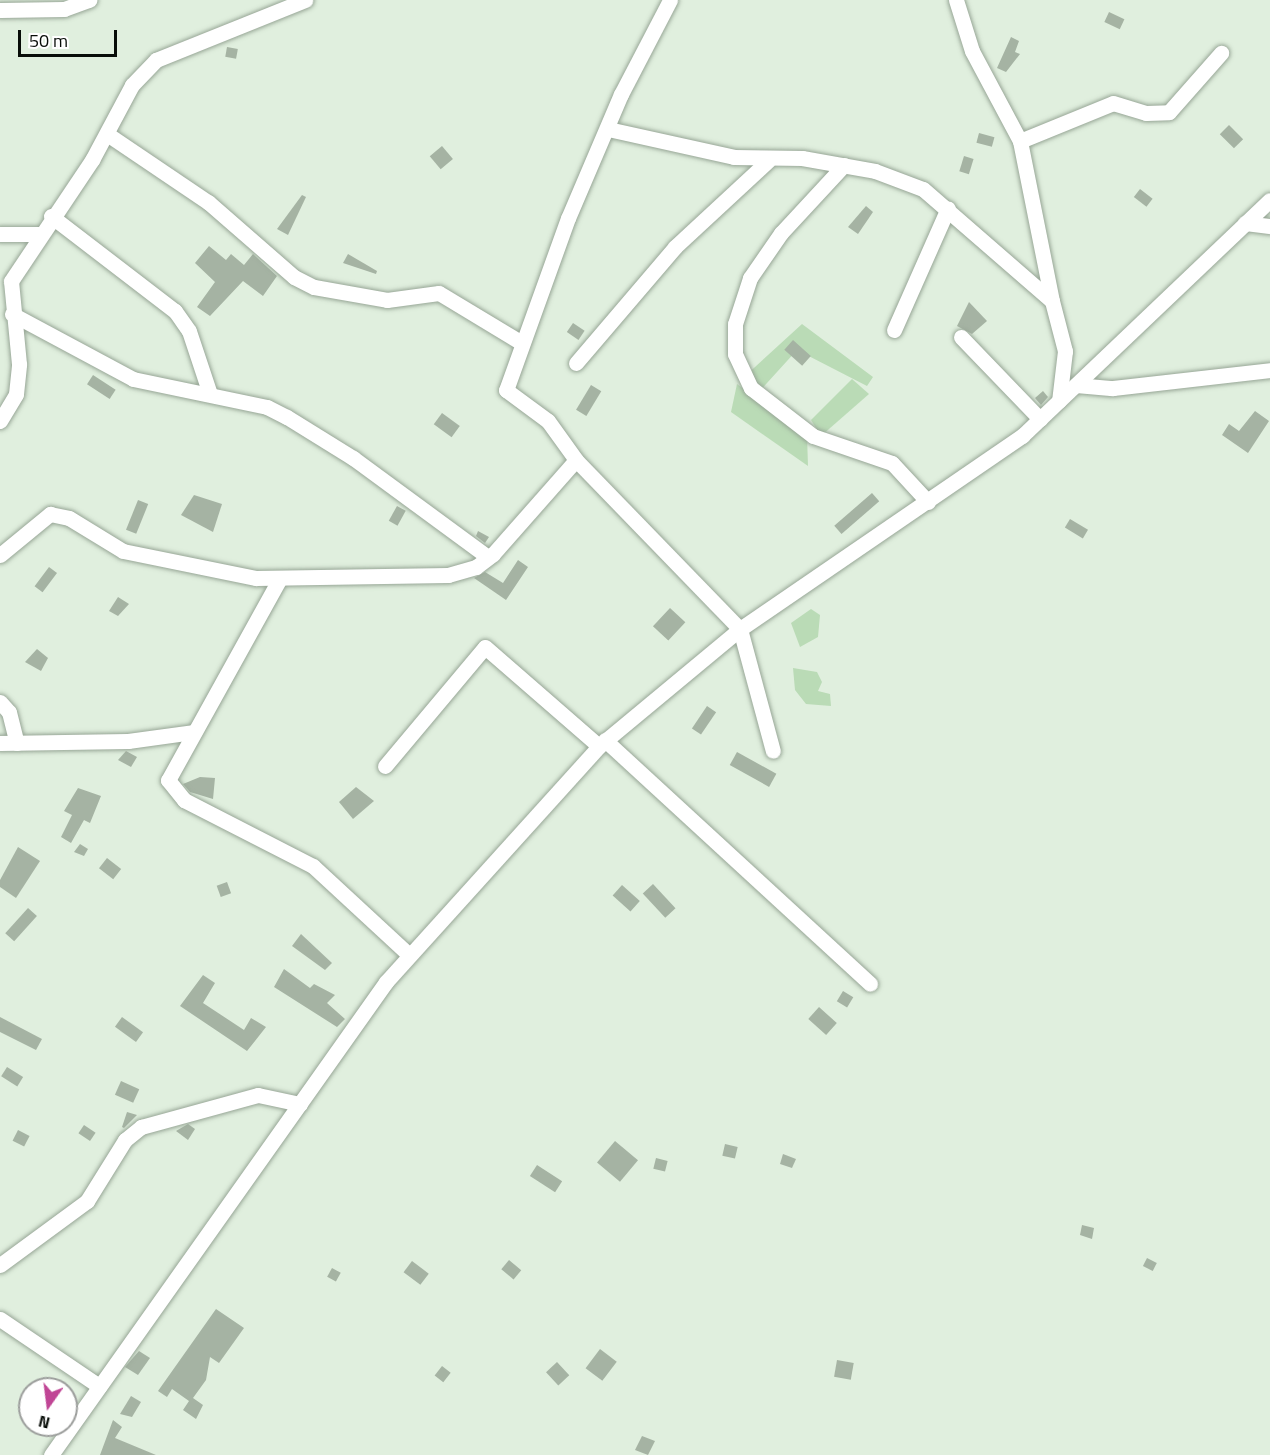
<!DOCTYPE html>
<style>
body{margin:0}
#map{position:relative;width:1270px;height:1455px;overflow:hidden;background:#e0efde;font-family:"Titillium Web",sans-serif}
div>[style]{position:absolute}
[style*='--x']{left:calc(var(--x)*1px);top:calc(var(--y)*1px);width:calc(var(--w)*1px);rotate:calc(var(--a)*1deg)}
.green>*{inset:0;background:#badbb6}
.building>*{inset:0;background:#a5b3a3;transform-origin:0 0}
.roads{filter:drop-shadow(0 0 2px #97a696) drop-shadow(0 0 2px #97a696)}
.street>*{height:15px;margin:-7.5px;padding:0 7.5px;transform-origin:7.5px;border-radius:7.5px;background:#fff}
span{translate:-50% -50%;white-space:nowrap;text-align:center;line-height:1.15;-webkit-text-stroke:6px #fff;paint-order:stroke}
.north{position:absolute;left:18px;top:1377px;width:60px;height:60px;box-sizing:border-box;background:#fff;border:2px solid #9c9e9c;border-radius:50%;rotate:194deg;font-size:16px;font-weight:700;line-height:24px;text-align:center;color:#080d08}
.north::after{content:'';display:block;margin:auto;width:21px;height:27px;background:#c04595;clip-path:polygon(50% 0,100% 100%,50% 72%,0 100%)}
.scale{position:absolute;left:18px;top:30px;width:99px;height:27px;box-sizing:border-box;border:3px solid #080d08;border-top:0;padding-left:8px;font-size:18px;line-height:21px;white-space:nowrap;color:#080d08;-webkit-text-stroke:4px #fff;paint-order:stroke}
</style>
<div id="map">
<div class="green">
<div style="clip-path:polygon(802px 324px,873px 377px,867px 386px,797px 350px,758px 393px,743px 378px)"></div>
<div style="clip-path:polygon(852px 379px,869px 394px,821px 436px,811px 420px)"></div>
<div style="clip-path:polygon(737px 384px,807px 436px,808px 466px,731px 412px)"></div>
<div style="clip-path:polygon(811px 609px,820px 615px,818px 637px,800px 647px,791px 623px)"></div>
<div style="clip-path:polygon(793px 668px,817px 672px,822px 682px,818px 691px,830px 694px,831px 706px,806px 704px,795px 690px)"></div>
</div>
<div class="building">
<div style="left:1109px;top:12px;width:17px;height:11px;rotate:25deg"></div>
<div style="clip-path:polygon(1011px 37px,1019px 41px,1015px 52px,1020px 54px,1006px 72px,997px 68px)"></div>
<div style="left:227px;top:47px;width:11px;height:10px;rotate:10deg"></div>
<div style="left:1229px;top:125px;width:20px;height:13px;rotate:45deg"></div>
<div style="left:979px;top:133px;width:16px;height:10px;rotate:15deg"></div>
<div style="left:442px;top:146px;width:17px;height:16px;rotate:50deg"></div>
<div style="left:964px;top:156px;width:10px;height:16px;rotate:17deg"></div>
<div style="left:1140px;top:189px;width:16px;height:10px;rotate:38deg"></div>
<div style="clip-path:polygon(302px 195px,306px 197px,288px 235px,277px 229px)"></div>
<div style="clip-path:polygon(866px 206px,873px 212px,858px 234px,848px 227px)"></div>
<div style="clip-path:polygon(209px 246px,226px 260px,231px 254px,244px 265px,253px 254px,277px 276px,263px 296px,243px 281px,210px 316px,197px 307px,215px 282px,195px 263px)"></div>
<div style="clip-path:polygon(348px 254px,377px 271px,376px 274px,343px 263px)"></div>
<div style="clip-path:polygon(969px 302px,987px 321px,972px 334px,957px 326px)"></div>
<div style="left:573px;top:323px;width:14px;height:11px;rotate:34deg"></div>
<div style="left:793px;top:340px;width:24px;height:13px;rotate:42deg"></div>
<div style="left:93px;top:375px;width:27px;height:11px;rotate:33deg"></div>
<div style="left:591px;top:385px;width:12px;height:29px;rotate:31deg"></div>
<div style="clip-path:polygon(1043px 391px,1048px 397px,1041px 405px,1035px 398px)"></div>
<div style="clip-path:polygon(1255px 411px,1269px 421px,1248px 453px,1222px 435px,1229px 424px,1239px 431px)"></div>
<div style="left:442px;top:413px;width:22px;height:14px;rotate:36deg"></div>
<div style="left:872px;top:493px;width:11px;height:50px;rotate:49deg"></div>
<div style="clip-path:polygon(194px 495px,222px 504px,213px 532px,181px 515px)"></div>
<div style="left:138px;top:500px;width:11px;height:32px;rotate:22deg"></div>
<div style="left:397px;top:506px;width:10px;height:17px;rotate:29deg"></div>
<div style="left:1070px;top:519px;width:21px;height:10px;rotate:31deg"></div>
<div style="clip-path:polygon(478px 531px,489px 537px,485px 543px,476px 536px)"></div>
<div style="clip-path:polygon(518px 560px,528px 567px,506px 600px,474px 578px,485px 572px,503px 583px)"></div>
<div style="left:49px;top:567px;width:10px;height:24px;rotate:37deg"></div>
<div style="clip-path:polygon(118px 597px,129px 604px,118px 616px,109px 611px)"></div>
<div style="left:670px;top:608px;width:21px;height:25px;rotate:43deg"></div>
<div style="clip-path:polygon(37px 649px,48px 658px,41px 671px,25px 662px)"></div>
<div style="left:707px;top:706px;width:11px;height:27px;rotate:34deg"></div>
<div style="clip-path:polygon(126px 751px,137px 757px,131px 767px,118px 760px)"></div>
<div style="left:737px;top:752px;width:45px;height:15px;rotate:29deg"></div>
<div style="clip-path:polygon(200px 777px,215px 778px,213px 799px,190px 792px,183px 784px)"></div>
<div style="clip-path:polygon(356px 787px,374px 801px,353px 819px,339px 802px)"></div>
<div style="clip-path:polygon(78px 788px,101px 796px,90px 823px,84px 820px,71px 843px,61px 837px,72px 815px,64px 811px)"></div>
<div style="clip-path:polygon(80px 844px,88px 849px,84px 856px,74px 852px)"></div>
<div style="clip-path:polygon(18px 847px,40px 861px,16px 898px,0 887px,0 880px)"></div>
<div style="left:107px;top:858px;width:18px;height:13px;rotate:38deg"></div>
<div style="left:227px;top:882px;width:12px;height:11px;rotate:70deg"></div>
<div style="left:653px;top:884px;width:33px;height:14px;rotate:47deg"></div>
<div style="left:622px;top:885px;width:24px;height:14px;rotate:42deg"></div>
<div style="left:28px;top:908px;width:12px;height:34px;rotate:42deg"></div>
<div style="clip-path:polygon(301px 934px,332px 963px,325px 970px,292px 946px)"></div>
<div style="clip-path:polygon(284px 969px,310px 988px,314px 984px,335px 995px,327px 1003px,345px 1019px,337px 1027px,274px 987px)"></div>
<div style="clip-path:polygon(203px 975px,215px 983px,203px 1003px,244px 1030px,251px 1018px,266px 1027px,247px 1051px,180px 1006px)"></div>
<div style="left:843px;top:991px;width:12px;height:12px;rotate:31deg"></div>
<div style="left:819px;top:1007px;width:24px;height:16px;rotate:42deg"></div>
<div style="clip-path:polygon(0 1017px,42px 1039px,36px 1050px,0 1032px)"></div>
<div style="left:122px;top:1017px;width:26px;height:12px;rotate:36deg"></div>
<div style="left:7px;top:1067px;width:19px;height:11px;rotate:32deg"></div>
<div style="left:121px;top:1081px;width:20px;height:15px;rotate:24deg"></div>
<div style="clip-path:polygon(127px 1112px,137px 1115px,124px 1128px,122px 1127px)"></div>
<div style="clip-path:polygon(188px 1124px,195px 1129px,188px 1140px,176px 1131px)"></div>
<div style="left:84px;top:1125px;width:14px;height:10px;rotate:34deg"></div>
<div style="left:18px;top:1130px;width:13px;height:12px;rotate:27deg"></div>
<div style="left:615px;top:1141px;width:30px;height:28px;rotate:40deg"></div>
<div style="left:725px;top:1144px;width:13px;height:12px;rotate:13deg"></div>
<div style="clip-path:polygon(783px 1154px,796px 1159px,792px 1168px,780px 1164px)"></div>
<div style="left:656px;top:1158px;width:12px;height:11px;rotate:14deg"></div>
<div style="left:537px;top:1165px;width:30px;height:13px;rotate:33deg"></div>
<div style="clip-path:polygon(1082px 1225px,1094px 1228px,1092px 1239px,1080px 1235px)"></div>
<div style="left:1147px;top:1258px;width:11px;height:9px;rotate:27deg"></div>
<div style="left:509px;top:1260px;width:16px;height:12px;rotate:40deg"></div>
<div style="left:412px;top:1261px;width:21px;height:14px;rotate:37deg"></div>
<div style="left:332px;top:1268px;width:10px;height:10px;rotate:29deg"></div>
<div style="clip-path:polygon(216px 1309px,244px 1328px,219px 1363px,210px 1357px,206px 1380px,193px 1398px,203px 1405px,196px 1419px,183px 1410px,189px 1401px,172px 1389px,167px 1397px,158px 1391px)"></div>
<div style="left:600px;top:1349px;width:21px;height:24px;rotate:37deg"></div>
<div style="clip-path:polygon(139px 1351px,150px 1358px,138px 1375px,125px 1367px)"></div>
<div style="left:837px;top:1360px;width:17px;height:17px;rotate:10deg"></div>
<div style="left:557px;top:1362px;width:18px;height:15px;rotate:47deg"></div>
<div style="left:442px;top:1366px;width:11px;height:12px;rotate:38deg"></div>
<div style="clip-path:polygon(131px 1396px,141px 1402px,132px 1417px,120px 1414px)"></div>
<div style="clip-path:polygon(113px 1420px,122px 1427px,115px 1438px,156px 1455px,100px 1455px)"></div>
<div style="clip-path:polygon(642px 1436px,655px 1441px,648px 1455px,635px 1450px)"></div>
</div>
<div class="roads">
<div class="street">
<div style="--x:670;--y:0;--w:106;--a:117.5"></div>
<div style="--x:621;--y:94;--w:135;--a:113.1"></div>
<div style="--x:568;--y:218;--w:183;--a:109.8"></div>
<div style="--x:506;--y:390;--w:52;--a:36.4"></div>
<div style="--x:548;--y:421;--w:48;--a:54.3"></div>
<div style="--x:576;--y:460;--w:235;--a:45.9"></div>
<div style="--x:740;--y:629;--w:126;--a:74.9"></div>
<div style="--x:956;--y:0;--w:53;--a:72.6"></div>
<div style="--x:972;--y:51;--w:102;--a:61.9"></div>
<div style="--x:1020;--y:141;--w:163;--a:78.7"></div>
<div style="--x:0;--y:10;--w:64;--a:-0.9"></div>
<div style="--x:64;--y:9;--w:27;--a:-20"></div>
<div style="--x:608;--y:129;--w:129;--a:12.5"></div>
<div style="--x:734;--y:157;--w:68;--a:0.8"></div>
<div style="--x:802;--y:158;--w:74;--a:10.1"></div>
<div style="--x:875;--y:171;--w:51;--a:20.6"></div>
<div style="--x:923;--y:189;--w:171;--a:41"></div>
<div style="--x:1052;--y:301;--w:52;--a:75.4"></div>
<div style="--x:1065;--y:351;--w:50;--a:96.8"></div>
<div style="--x:107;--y:134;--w:122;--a:34"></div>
<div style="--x:208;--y:202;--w:114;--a:41.1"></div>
<div style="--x:294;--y:277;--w:22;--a:27"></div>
<div style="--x:314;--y:287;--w:74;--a:10.1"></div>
<div style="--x:387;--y:300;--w:52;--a:-7.7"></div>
<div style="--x:439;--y:293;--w:97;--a:31.1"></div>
<div style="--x:1020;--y:141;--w:100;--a:-22.2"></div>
<div style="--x:1113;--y:103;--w:34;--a:17"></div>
<div style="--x:1146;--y:113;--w:23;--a:-2"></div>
<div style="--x:1169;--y:112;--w:79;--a:-48.6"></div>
<div style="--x:844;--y:165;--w:93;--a:132.8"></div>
<div style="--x:781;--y:233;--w:55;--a:124.6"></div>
<div style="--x:750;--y:278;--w:48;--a:108.1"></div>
<div style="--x:735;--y:324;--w:30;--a:90"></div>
<div style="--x:735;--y:354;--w:38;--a:65"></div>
<div style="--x:751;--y:388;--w:78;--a:37.7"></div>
<div style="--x:813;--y:436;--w:83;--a:18.9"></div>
<div style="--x:892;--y:463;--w:53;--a:47.3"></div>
<div style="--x:51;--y:216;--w:156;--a:37.5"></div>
<div style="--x:175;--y:311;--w:24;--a:55"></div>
<div style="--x:189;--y:331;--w:66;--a:71.6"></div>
<div style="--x:1245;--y:223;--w:25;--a:7"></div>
<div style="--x:0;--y:234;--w:38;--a:0"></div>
<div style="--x:12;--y:314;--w:137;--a:28.2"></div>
<div style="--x:133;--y:379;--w:137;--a:11.8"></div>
<div style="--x:267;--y:407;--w:22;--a:27"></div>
<div style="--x:287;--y:417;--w:78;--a:31.8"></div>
<div style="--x:353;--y:458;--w:167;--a:36.3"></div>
<div style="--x:894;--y:330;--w:133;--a:-66.1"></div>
<div style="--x:961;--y:337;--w:114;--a:46.1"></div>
<div style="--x:576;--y:363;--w:153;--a:-49.5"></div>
<div style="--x:675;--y:247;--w:127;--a:-42.8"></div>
<div style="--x:1076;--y:385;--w:37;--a:5"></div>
<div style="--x:1113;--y:388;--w:158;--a:-6.5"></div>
<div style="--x:0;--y:421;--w:31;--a:-59"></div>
<div style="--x:16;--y:394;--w:30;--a:-84"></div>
<div style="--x:19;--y:364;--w:83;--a:-95.5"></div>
<div style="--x:11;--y:281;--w:146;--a:-56.2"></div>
<div style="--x:92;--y:160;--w:85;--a:-61.9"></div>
<div style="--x:132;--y:85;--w:35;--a:-46"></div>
<div style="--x:156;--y:60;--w:161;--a:-21.9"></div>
<div style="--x:0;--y:555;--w:65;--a:-39.4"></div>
<div style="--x:50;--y:514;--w:19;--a:12"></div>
<div style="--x:69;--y:518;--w:63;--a:31.4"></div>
<div style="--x:123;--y:551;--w:136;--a:11.5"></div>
<div style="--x:256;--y:578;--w:192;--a:-0.9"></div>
<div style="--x:448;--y:575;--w:29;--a:-16"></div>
<div style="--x:476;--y:567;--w:21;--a:-37"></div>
<div style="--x:493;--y:554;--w:125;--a:-48.6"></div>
<div style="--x:279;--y:580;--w:229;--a:119"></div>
<div style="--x:168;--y:780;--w:26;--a:51"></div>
<div style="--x:184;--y:800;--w:145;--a:27.1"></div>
<div style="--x:313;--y:866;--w:131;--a:42.8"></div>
<div style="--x:0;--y:702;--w:13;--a:48"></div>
<div style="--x:9;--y:712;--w:32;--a:76"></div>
<div style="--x:605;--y:740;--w:360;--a:42.6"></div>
<div style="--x:0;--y:743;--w:128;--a:-0.9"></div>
<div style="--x:128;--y:741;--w:67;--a:-7.8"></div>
<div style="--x:385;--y:766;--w:155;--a:-50"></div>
<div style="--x:485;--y:647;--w:151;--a:41"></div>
<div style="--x:0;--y:1265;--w:108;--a:-36.3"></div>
<div style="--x:87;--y:1201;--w:72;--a:-58.1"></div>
<div style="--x:125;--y:1140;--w:21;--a:-39"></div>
<div style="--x:141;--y:1127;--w:121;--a:-15.3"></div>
<div style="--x:258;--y:1095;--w:43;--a:12.1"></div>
<div style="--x:0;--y:1319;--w:120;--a:34.1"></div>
<div style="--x:51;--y:1455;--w:580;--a:-54.69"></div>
<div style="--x:386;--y:982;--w:318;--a:-47.9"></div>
<div style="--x:599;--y:746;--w:183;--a:-39.7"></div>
<div style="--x:740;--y:629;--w:342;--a:-34.4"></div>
<div style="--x:1022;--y:436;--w:342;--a:-43.6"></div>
</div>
</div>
<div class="north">N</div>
<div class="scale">50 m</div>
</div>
